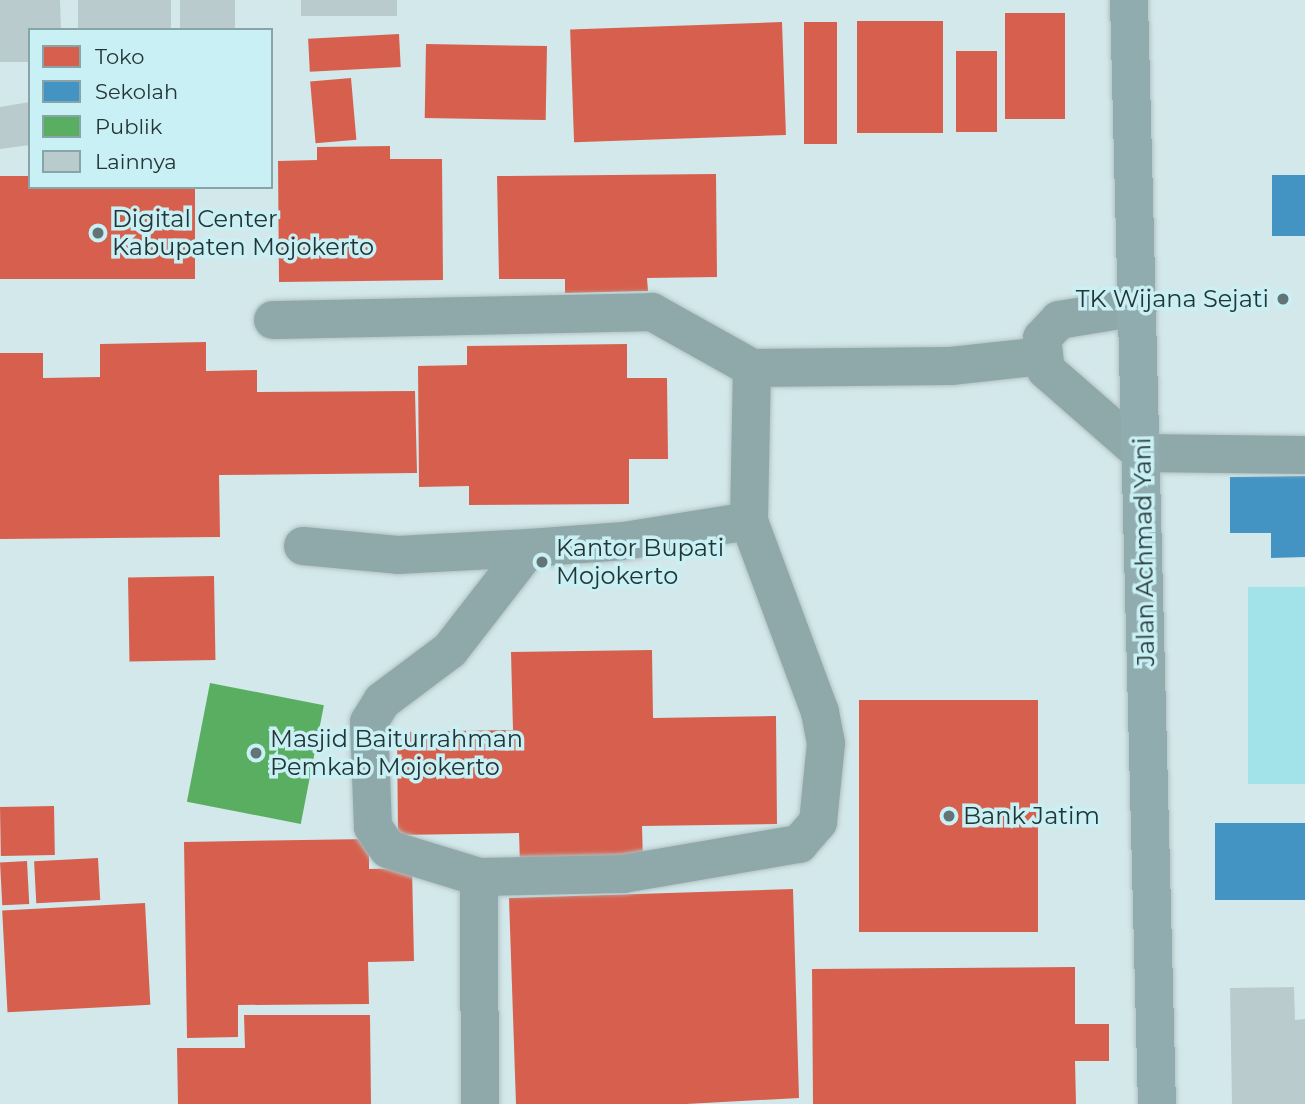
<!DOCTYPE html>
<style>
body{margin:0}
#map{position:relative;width:1305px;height:1104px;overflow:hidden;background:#d3e8ea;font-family:Montserrat,sans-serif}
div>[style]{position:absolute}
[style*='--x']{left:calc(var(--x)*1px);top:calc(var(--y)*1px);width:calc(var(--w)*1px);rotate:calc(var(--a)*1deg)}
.green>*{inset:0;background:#a1e3e9;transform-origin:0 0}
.shops>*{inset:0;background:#d6604d;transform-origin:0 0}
.schools>*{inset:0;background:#4393c3;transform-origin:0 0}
.public>*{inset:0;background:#5aae61;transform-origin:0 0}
.building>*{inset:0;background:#bacbcd;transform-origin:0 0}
.roads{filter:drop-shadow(0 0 2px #b2c3c4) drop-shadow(0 0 2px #b2c3c4)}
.minor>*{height:38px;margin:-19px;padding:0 19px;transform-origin:19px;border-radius:19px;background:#8fa9ab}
.major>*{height:38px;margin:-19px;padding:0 19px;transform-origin:19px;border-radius:19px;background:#90acae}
.dots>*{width:19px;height:19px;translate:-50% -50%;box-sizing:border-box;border:4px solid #c9f0f4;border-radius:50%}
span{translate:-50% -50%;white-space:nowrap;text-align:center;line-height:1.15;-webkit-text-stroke:7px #c9f0f4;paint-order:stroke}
.poi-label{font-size:24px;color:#253536}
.left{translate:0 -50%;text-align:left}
.right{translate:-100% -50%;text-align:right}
.street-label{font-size:24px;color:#253536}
.legend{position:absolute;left:28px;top:28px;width:245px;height:161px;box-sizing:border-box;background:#c9f0f4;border:2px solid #87a5a8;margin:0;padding:9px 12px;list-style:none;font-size:21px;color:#253536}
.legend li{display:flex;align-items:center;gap:14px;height:35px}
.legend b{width:35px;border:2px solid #87a5a8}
</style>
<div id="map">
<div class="green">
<div style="left:1248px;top:587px;width:57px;height:197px"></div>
</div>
<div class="shops">
<div style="left:1005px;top:13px;width:60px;height:106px"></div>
<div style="left:857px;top:21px;width:86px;height:112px"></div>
<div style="left:782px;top:22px;width:113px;height:212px;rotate:88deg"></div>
<div style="left:804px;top:22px;width:33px;height:122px"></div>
<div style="left:399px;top:34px;width:33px;height:91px;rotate:87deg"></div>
<div style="left:426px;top:44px;width:121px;height:74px;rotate:1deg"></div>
<div style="left:956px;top:51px;width:41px;height:81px"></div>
<div style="left:351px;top:78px;width:62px;height:41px;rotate:85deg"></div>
<div style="clip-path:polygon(390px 146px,390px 159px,442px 159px,443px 280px,279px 282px,278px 161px,317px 160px,317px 147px)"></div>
<div style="clip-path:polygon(716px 174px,717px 277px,647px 278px,648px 291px,565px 293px,565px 279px,499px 279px,497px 176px)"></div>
<div style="clip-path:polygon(0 176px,30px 176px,30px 187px,195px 187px,195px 279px,0 279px)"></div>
<div style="clip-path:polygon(206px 342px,206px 371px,257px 370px,257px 392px,415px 391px,417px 473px,219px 475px,220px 537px,0 539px,0 353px,43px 353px,43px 378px,100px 377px,100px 344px)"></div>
<div style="clip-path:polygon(627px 344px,627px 378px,667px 378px,668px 459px,629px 459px,629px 504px,469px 505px,469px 486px,419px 487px,418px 366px,467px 365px,467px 346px)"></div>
<div style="left:214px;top:576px;width:84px;height:86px;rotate:89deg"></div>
<div style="clip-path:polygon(652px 650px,653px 718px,776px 716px,777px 824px,642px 826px,643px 862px,520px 864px,519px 833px,398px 835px,397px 732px,513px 730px,511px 652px)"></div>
<div style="left:859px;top:700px;width:179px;height:232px"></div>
<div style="left:54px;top:806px;width:49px;height:54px;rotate:89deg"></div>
<div style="clip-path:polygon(369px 839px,369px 869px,412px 868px,414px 961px,368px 962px,369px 1004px,238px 1005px,238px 1037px,187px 1038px,184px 842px)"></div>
<div style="left:98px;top:858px;width:42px;height:64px;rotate:87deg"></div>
<div style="left:27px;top:861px;width:43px;height:27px;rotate:87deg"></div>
<div style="clip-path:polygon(793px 889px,799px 1098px,686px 1104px,516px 1104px,509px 898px)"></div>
<div style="left:145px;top:903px;width:102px;height:143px;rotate:87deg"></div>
<div style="clip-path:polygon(1075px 967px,1075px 1024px,1109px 1024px,1109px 1061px,1075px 1061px,1076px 1104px,813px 1104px,812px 969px)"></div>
<div style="clip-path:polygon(244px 1015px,370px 1015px,371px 1104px,178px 1104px,177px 1048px,245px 1048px)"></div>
</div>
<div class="schools">
<div style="left:1305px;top:175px;width:61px;height:33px;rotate:90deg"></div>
<div style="clip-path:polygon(1305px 476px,1305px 557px,1271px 558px,1271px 533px,1230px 533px,1230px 477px)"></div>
<div style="left:1215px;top:823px;width:90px;height:77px"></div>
</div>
<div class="public">
<div style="left:210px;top:683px;width:116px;height:121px;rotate:11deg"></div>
</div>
<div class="building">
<div style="clip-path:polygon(0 0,60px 0,61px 30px,30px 30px,30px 62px,0 62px)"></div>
<div style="left:78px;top:0;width:93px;height:30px"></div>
<div style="left:180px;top:0;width:55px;height:30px"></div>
<div style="left:301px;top:0;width:96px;height:16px"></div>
<div style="clip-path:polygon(30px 102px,30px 145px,0 149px,0 107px)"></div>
<div style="clip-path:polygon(1294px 987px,1295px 1020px,1305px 1019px,1305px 1104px,1232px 1104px,1230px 988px)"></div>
</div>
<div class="roads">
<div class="minor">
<div style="--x:1138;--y:307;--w:80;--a:170.7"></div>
<div style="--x:1059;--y:320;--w:25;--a:133"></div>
<div style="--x:1042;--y:338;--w:32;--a:83"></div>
<div style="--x:1046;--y:370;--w:126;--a:41.1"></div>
<div style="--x:1141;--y:453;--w:164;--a:0.7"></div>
<div style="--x:273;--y:320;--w:379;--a:-1.2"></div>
<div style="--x:652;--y:312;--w:115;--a:29.2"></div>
<div style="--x:303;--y:546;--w:95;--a:5.4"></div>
<div style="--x:398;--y:555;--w:131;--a:-3.1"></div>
<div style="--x:529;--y:548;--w:95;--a:-4.2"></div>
<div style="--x:624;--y:541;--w:127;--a:-9.1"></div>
<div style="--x:749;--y:521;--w:153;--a:-88.9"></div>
<div style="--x:752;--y:368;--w:199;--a:-0.6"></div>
<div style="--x:951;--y:366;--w:91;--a:-6.3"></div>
<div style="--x:479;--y:877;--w:95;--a:-162.9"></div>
<div style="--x:388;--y:849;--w:27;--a:-124"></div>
<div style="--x:373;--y:827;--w:105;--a:-92.2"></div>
<div style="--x:369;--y:722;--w:25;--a:-58"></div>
<div style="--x:382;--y:701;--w:85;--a:-36.9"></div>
<div style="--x:450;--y:650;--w:129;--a:-52.2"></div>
<div style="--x:480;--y:1104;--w:227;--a:-90.3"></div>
<div style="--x:479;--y:877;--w:144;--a:-1.2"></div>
<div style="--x:623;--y:874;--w:179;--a:-9.7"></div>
<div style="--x:799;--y:844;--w:29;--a:-49"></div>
<div style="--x:818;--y:822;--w:79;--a:-84.2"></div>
<div style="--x:826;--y:743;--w:32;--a:-101"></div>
<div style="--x:820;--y:712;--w:204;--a:-110.4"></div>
</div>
<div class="major">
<div style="--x:1129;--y:0;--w:1104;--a:88.55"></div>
</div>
</div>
<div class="dots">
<div style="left:98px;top:233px;background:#627475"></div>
<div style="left:1283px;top:299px;background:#627475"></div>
<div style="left:542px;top:562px;background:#627475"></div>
<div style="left:256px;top:753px;background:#627475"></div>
<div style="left:949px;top:816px;background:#627475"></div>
</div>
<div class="poi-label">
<span class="left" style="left:112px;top:233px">Digital Center<br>Kabupaten Mojokerto</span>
<span class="right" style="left:1269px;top:299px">TK Wijana Sejati</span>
<span class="left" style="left:556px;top:562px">Kantor Bupati<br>Mojokerto</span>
<span class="left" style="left:270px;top:753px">Masjid Baiturrahman<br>Pemkab Mojokerto</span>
<span class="left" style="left:963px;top:816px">Bank Jatim</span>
</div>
<div class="street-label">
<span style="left:1144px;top:552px;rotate:-91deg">Jalan Achmad Yani</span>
</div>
<ul class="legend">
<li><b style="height:19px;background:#d6604d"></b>Toko</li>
<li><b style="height:19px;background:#4393c3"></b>Sekolah</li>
<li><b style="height:19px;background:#5aae61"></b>Publik</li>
<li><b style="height:19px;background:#bacbcd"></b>Lainnya</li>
</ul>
</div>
